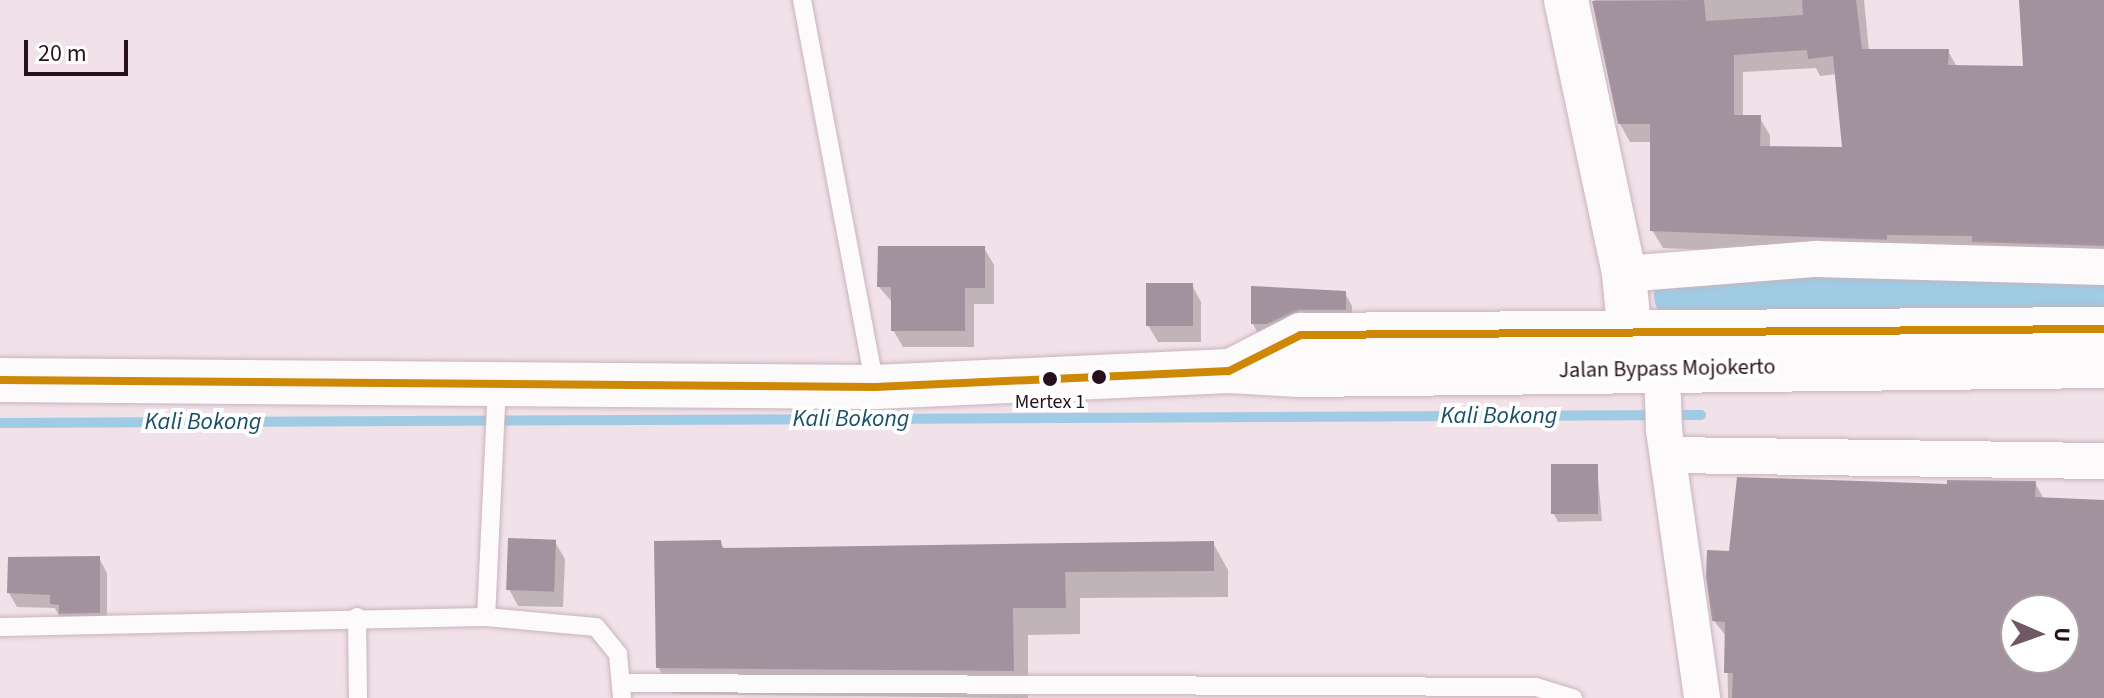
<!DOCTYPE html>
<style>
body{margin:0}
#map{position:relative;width:2104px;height:698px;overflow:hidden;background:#f1e1e8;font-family:"Source Sans 3",sans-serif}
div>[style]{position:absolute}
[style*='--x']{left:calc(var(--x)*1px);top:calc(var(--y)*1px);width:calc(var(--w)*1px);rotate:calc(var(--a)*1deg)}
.shadow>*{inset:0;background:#0003}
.stream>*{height:10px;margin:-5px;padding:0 5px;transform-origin:5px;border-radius:5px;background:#9fcbe4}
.river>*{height:62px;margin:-31px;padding:0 31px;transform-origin:31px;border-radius:31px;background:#9fcbe4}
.building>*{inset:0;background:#a2929d;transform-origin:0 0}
.roads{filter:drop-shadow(0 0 2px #c8b4bd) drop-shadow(0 0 2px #c8b4bd)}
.service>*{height:18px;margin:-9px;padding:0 9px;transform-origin:9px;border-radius:9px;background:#fdfafc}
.minor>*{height:36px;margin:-18px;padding:0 18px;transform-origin:18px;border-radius:18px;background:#fdfafc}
.secondary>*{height:44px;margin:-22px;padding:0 22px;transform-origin:22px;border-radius:22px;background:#fdfafc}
.trunk>*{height:44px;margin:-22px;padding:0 22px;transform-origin:22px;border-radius:22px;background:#fdfafc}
.bus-1>*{height:8px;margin:-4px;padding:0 4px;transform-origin:4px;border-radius:4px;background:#ce8806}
.dots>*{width:22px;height:22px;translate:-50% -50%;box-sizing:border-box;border:4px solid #fff;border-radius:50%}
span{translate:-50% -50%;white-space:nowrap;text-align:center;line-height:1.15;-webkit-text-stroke:8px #fff;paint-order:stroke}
.bus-label{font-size:20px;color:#29101d}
.street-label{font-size:22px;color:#29101d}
.water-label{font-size:24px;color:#174f66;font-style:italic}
.north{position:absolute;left:2000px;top:594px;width:80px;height:80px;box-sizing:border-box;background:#fff;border:2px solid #a99fa5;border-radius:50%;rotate:92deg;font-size:22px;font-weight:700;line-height:32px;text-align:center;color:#29101d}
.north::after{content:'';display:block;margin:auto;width:28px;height:36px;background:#6f5964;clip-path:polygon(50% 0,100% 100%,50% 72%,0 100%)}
.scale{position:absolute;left:24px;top:40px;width:104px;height:36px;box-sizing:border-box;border:4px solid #29101d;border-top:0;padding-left:10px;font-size:24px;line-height:28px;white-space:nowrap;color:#29101d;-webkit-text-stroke:6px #fff;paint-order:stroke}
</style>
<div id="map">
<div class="shadow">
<div style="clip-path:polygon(evenodd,1594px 0,1864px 0,1869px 51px,1948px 51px,1957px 67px,2025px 68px,2021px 0,2104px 0,2104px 266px,1663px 248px,1652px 230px,1652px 142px,1630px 142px,1620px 124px,1594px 0,1816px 68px,1820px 76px,1837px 74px,1844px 149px,1770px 148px,1770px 135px,1759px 117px,1743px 117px,1743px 72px,1816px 68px)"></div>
<div style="clip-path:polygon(984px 248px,994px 265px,994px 304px,974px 304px,974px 347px,903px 347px,893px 330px,893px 303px,879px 287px)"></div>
<div style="clip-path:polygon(1192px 285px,1201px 302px,1201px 342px,1158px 342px,1148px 325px)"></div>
<div style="clip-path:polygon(1345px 293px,1352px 306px,1352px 322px,1260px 337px,1253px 324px)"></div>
<div style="clip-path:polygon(1597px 466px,1602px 521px,1558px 522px,1554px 514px)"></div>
<div style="clip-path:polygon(evenodd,2035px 483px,2044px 499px,2104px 502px,2104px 698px,1728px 698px,1727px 637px,1714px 621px,1731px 553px,1949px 486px,2035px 483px,2016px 610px,2064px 610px,2064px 658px,2016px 658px,2016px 610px)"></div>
<div style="clip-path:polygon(555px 542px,565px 559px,563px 607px,518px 606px,509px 589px)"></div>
<div style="clip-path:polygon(720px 542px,725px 550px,1213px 543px,1228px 570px,1228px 597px,1080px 598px,1080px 634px,1028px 635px,1028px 698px,673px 694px,658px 667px)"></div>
<div style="clip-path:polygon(99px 558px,107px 573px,107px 627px,60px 618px,55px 608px,17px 607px,9px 593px)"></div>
</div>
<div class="stream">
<div style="--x:0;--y:423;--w:1701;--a:-0.27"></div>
</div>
<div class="river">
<div style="--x:1685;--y:295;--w:419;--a:-1.4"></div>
</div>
<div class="building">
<div style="clip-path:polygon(evenodd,1704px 0,1706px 21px,1803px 15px,1802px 0,1856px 0,1862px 49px,1949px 49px,1948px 65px,2023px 66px,2019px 0,2104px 0,2104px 246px,1972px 242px,1972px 236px,1887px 235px,1887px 240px,1650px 231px,1650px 124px,1618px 124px,1592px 1px,1704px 0,1807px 50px,1808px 59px,1833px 56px,1842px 147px,1760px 146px,1761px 115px,1734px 115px,1734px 55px,1807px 50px)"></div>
<div style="clip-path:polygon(878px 246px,985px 246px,985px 288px,965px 288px,965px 331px,891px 331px,891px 287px,877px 287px)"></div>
<div style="left:1193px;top:283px;width:43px;height:47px;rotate:90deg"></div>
<div style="clip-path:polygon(1251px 286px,1346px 291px,1346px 310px,1300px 310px,1267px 324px,1251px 324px)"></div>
<div style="left:1551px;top:464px;width:47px;height:50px"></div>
<div style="clip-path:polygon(evenodd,1737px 477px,1947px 484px,1947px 480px,2036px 481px,2035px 497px,2104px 500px,2104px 698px,1732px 698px,1733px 673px,1724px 673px,1725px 622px,1712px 621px,1706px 577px,1707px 550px,1729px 551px,1737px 477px,2016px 610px,2064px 610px,2064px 658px,2016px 658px,2016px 610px)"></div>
<div style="left:508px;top:538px;width:48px;height:52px;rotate:2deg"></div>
<div style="clip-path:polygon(721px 540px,722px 548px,1214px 541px,1214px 571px,1065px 572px,1066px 608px,1013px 608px,1014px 671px,656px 668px,654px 541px)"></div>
<div style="clip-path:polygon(100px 556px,100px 613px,59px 614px,59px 605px,50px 604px,50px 595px,7px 593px,8px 557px)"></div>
</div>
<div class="roads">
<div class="service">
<div style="--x:802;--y:0;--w:393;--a:79.3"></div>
<div style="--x:497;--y:385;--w:232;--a:92.7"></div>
<div style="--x:486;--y:617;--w:110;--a:5.2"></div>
<div style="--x:596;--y:627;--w:35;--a:51"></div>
<div style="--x:618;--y:654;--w:44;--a:84.8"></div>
<div style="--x:357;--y:617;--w:81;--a:89.3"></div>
<div style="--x:0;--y:627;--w:486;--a:-1.2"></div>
<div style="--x:622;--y:683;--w:914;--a:0.25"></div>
<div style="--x:1536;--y:687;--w:39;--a:17"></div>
</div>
<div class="minor">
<div style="--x:1624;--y:274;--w:193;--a:-4.5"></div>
<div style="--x:1816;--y:259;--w:288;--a:1.6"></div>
<div style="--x:1668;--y:347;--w:23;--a:105"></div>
<div style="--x:1662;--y:369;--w:61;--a:88.1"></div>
<div style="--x:1664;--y:430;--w:271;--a:81.9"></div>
<div style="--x:1669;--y:455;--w:435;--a:0.8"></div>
</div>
<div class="secondary">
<div style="--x:1566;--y:0;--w:280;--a:78"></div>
<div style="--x:1624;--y:274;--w:95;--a:84.6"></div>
</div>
<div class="trunk">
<div style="--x:1231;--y:371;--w:79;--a:-27.2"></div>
<div style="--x:1301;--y:335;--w:803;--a:-0.43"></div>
<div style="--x:0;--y:380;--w:875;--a:0.46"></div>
<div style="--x:875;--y:387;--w:354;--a:-2.6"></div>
<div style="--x:1229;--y:371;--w:71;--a:3.2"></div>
<div style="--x:1300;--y:375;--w:804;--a:-0.64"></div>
</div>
</div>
<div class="bus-1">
<div style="--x:0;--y:380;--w:875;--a:0.46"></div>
<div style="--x:875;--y:387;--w:354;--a:-2.6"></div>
<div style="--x:1229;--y:371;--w:80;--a:-26.6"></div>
<div style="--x:1301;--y:335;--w:803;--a:-0.43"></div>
</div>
<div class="dots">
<div style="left:1099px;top:377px;background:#29101d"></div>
<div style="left:1050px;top:379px;background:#29101d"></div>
</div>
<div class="bus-label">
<span style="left:1050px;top:402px">Mertex 1</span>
</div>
<div class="street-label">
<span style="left:1667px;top:369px;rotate:-1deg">Jalan Bypass Mojokerto</span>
</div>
<div class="water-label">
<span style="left:1499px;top:416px">Kali Bokong</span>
<span style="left:851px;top:419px">Kali Bokong</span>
<span style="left:203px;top:422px">Kali Bokong</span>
</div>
<div class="north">U</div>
<div class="scale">20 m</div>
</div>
